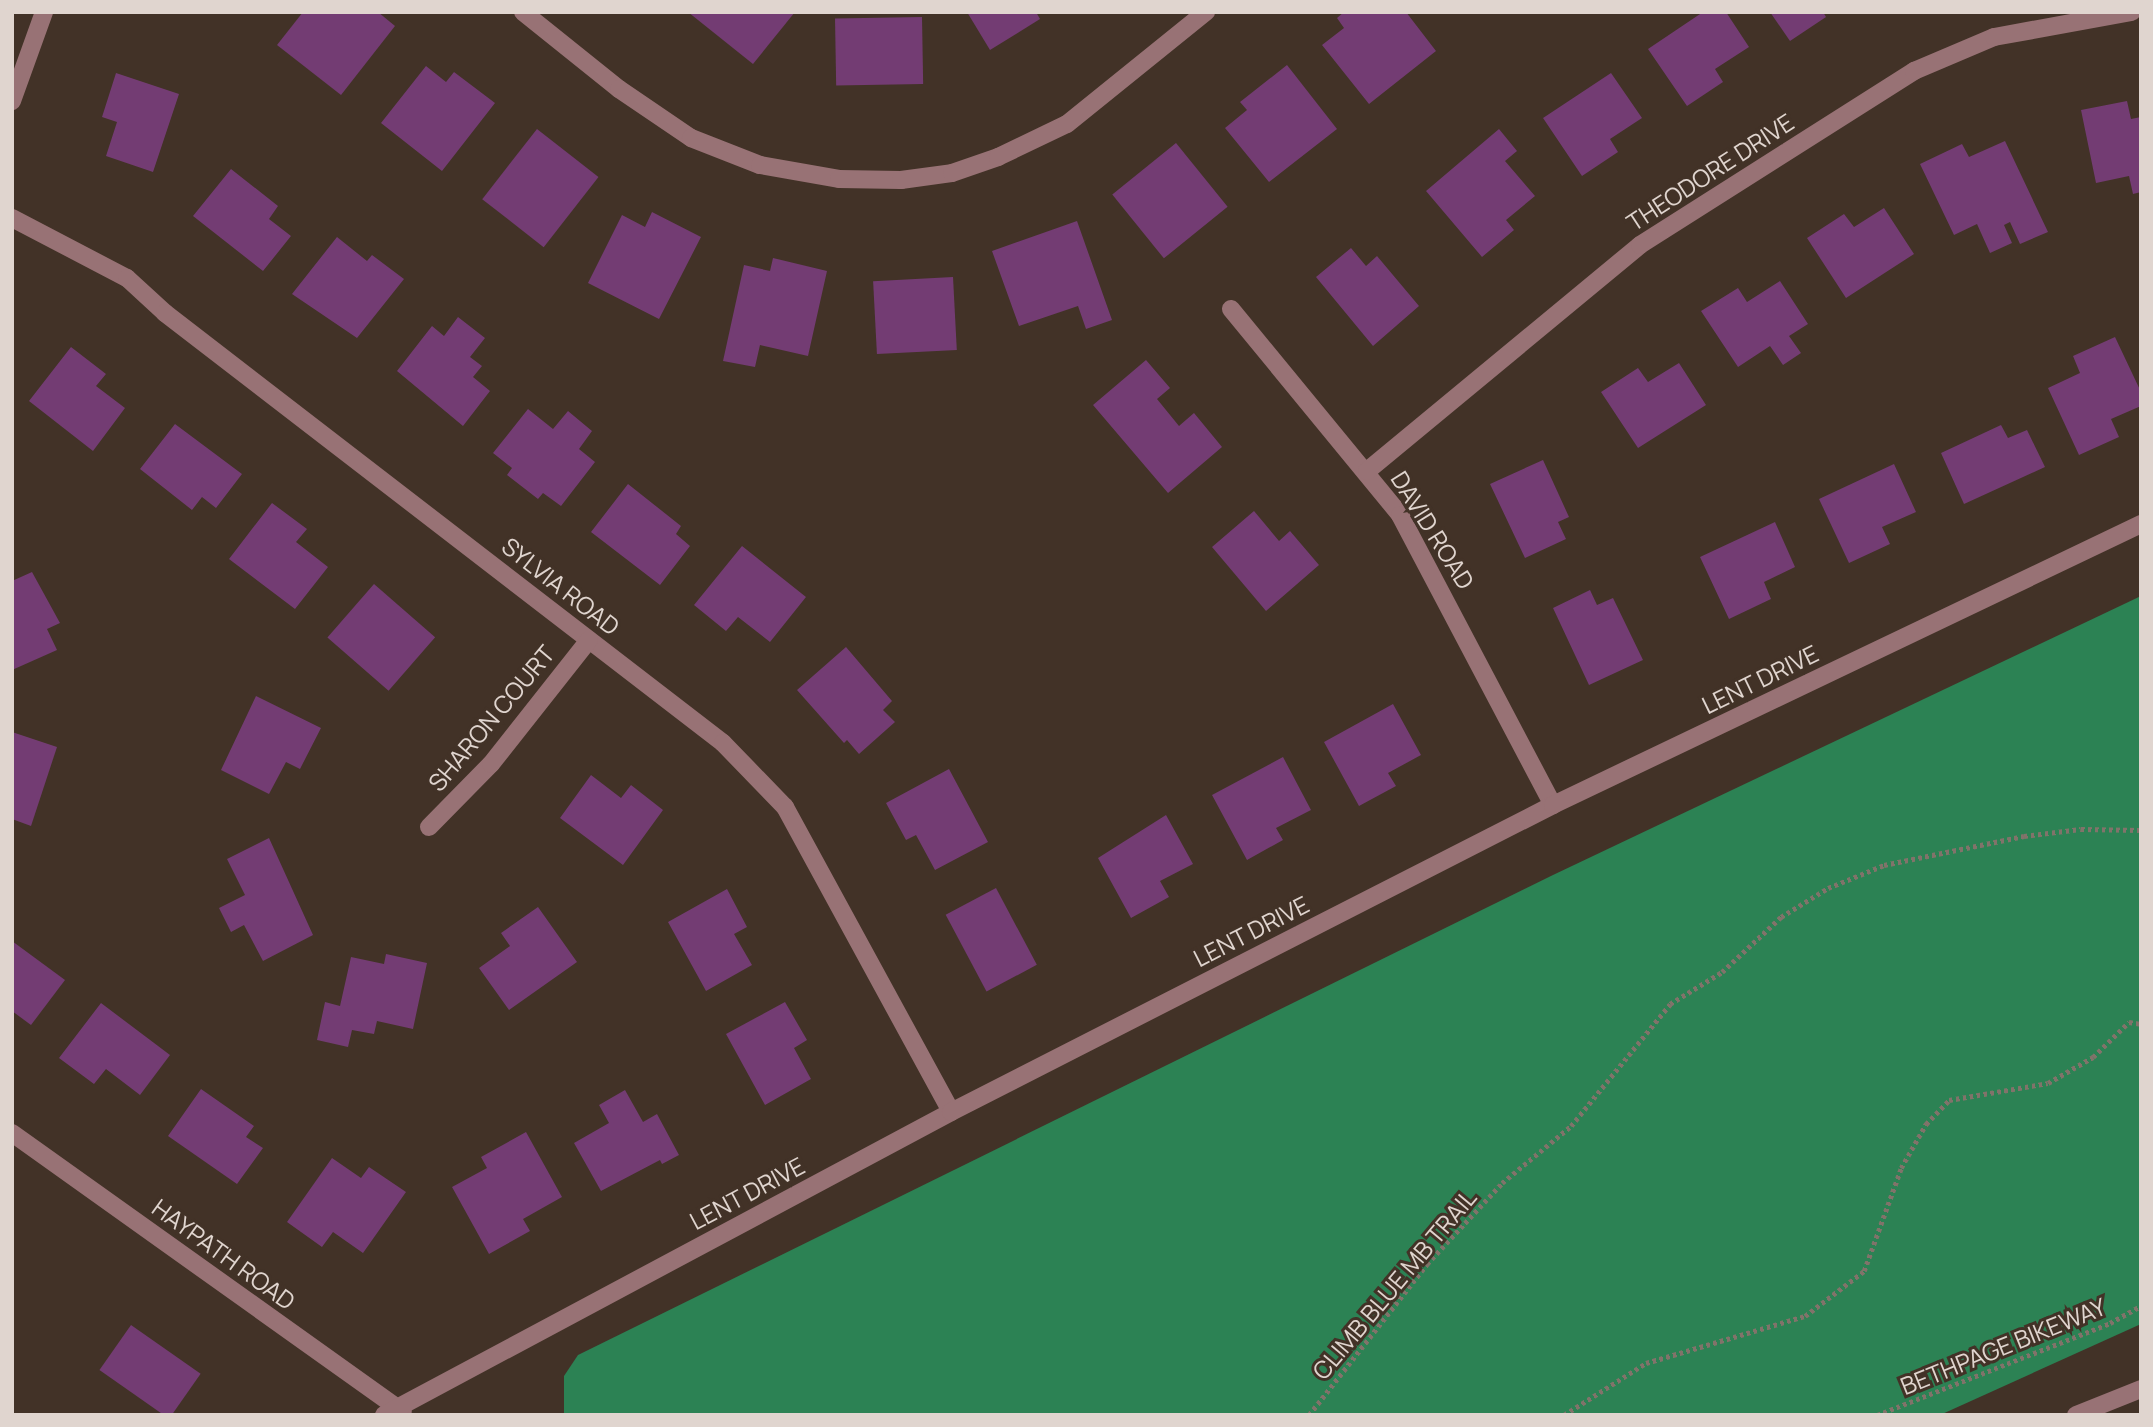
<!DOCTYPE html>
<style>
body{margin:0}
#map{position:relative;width:2153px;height:1427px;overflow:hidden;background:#423227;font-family:Manrope,sans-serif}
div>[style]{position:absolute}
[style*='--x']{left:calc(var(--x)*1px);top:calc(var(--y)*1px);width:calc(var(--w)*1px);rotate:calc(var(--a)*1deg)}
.forest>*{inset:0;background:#2c8254}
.building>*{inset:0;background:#733c73;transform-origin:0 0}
.path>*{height:4.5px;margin-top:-2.25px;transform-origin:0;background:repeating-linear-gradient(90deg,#81736a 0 3.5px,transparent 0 7px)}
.minor>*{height:18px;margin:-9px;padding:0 9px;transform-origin:9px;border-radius:9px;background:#987275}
span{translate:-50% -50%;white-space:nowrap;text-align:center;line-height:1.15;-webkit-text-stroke:6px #423227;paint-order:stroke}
.street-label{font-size:24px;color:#e0d5cf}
.frame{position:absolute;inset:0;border:14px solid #e0d5cf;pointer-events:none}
</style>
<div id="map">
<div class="forest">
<div style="clip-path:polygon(2141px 596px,2141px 1324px,1940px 1415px,564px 1414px,564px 1376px,578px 1355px,1553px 875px)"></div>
</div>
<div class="building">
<div style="clip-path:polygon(303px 12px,378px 12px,395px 26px,341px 95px,277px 45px)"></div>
<div style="clip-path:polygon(688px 12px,795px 12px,753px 64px)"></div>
<div style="clip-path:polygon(967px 12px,1036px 12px,1040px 19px,990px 50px)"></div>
<div style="clip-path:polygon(1344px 12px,1406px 12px,1436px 51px,1369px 104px,1322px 45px,1344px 28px,1337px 18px)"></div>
<div style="clip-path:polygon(1703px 12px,1726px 12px,1749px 47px,1715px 69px,1723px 82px,1687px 106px,1648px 49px)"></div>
<div style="clip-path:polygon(1770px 12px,1823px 12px,1826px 17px,1790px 41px)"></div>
<div style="left:922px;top:17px;width:67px;height:87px;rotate:89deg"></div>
<div style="clip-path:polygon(1287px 65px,1337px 129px,1269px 182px,1225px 128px,1247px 110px,1240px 102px)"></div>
<div style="clip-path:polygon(426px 66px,446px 82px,454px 72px,495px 103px,442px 171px,381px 123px)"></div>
<div style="clip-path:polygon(116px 73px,179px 94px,153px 172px,106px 156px,117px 122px,102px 117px)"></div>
<div style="clip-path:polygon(1611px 73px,1642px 118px,1610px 139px,1618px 152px,1582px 176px,1543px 118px)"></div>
<div style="clip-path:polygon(2127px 101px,2131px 119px,2141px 117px,2141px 192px,2133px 194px,2129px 176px,2096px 183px,2081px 110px)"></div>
<div style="left:537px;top:129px;width:78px;height:89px;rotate:38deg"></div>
<div style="clip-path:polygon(1499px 129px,1517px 151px,1505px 161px,1535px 196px,1506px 220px,1514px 230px,1482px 257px,1426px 191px)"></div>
<div style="clip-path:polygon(2005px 141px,2048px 232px,2020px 244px,2010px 222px,2004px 225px,2012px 243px,1990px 253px,1977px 224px,1954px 235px,1920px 164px,1962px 144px,1969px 157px)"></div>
<div style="left:1176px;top:143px;width:82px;height:82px;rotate:51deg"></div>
<div style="clip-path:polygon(231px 169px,278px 206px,269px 219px,291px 236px,263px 271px,193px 216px)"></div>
<div style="clip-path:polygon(1884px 208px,1914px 254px,1846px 298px,1807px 238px,1844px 214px,1854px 227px)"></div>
<div style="clip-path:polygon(652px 212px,701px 237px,659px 319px,588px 283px,622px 215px,645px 227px)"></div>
<div style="clip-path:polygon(1077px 221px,1112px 320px,1086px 329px,1078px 306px,1019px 326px,992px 251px)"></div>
<div style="clip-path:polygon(337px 237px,367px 261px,372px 255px,404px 279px,357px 338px,292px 294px)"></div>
<div style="clip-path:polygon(1351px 248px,1366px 266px,1377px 256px,1419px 306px,1373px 346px,1316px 277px)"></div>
<div style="clip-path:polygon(773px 258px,827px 271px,808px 356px,760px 345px,755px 367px,723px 361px,744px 265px,770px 271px)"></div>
<div style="left:953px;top:277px;width:73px;height:80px;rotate:87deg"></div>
<div style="clip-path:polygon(1780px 281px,1808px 324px,1789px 336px,1801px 353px,1783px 365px,1770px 346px,1738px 367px,1701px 311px,1738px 288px,1747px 302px)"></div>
<div style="clip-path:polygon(458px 317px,485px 338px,470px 357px,482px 366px,473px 377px,490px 391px,463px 426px,397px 371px,432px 326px,444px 336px)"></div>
<div style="clip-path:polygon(2115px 337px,2141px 392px,2141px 406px,2111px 419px,2119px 437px,2079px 455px,2048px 388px,2080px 373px,2073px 356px)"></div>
<div style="clip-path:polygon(71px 347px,106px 374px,96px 386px,125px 408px,93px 451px,29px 401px)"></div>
<div style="clip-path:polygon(1146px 360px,1170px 388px,1157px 399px,1179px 426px,1194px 413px,1222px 447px,1168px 493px,1093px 405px)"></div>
<div style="clip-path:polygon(1679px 363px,1706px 405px,1638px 448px,1601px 392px,1638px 368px,1648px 382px)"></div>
<div style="clip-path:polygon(528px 409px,553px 429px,568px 411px,592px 431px,579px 449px,595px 462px,561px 506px,543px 493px,538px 499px,507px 475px,512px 468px,493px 453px)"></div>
<div style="clip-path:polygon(175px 424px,242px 474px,216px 508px,202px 497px,192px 510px,140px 469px)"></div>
<div style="clip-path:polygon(2001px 425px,2008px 438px,2027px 430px,2045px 467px,1964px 504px,1941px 453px)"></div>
<div style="clip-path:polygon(1543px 460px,1569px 517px,1558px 522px,1566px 539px,1525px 558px,1490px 484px)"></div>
<div style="clip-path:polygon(1894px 464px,1916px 512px,1882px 527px,1890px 544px,1849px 563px,1819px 499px)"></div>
<div style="clip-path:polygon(628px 484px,681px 526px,676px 534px,690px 546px,660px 585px,591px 532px)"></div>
<div style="clip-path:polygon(272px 503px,307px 529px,296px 542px,328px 567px,295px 609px,229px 559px)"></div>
<div style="clip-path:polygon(1254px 511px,1279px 541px,1290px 531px,1319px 565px,1266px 611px,1212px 547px)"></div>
<div style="clip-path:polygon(1775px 522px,1795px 567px,1764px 582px,1771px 599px,1729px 619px,1700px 557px)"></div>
<div style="clip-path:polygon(742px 546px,806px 597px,770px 642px,738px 617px,726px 631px,694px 605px)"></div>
<div style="clip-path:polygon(32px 572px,60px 623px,47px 629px,57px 650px,12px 670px,12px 581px)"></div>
<div style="left:374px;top:584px;width:81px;height:71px;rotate:41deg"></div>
<div style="clip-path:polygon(1590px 590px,1597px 605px,1613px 598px,1643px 660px,1589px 685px,1553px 608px)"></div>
<div style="clip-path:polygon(846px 647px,892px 701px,883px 710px,895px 722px,859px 754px,847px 740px,844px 743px,797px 690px)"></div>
<div style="clip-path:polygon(256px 696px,321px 728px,300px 769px,286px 762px,269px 794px,221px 770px)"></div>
<div style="clip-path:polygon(1393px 704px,1421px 755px,1388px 773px,1396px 786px,1359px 806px,1324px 742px)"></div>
<div style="clip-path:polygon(12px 732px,57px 747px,31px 826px,12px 819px)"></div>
<div style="clip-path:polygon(1283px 757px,1311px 810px,1276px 828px,1283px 840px,1247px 860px,1212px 795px)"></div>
<div style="clip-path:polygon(949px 769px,988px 842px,935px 870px,916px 835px,906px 840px,886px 803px)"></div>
<div style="clip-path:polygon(591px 775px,621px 798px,631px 785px,663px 810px,623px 865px,560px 818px)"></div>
<div style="clip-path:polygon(1166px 815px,1193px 864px,1160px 881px,1169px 897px,1131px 918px,1098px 858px)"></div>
<div style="clip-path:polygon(269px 838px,313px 935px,263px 961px,244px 925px,231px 932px,219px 908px,245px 895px,227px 859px)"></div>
<div style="left:996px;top:888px;width:87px;height:57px;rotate:62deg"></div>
<div style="clip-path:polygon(727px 889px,747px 927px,734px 934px,752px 965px,706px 991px,668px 922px)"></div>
<div style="clip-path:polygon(538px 907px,577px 962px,509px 1010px,479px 968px,510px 946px,501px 933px)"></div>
<div style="clip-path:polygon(12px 941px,65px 980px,31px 1025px,12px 1011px)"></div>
<div style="clip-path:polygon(386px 954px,427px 963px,413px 1029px,377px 1021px,374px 1034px,352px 1030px,348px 1047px,317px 1040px,325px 1002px,340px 1006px,351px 957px,384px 964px)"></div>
<div style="clip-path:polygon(785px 1002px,807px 1040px,794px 1048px,811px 1079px,765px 1105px,726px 1034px)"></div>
<div style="clip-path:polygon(101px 1003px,170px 1055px,140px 1095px,106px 1069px,94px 1084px,59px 1058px)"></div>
<div style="clip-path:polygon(201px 1089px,254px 1126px,246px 1137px,263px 1148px,237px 1184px,168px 1136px)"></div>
<div style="clip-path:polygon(625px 1090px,643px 1122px,657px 1114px,679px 1155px,662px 1164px,660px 1160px,601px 1191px,574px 1143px,609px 1123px,599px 1105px)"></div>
<div style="clip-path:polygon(526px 1132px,562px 1197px,523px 1219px,530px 1231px,489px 1254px,452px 1187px,487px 1168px,481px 1157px)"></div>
<div style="clip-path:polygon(332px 1158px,361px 1178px,369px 1167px,406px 1192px,363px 1253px,333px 1232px,322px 1247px,287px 1222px)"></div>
<div style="left:131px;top:1325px;width:85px;height:55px;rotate:35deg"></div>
</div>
<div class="path">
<div style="--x:1309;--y:1415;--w:192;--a:-52"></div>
<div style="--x:1427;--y:1264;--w:110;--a:-47.2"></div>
<div style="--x:1502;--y:1183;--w:89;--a:-39.6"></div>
<div style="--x:1571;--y:1126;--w:157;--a:-50.9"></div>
<div style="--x:1670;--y:1004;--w:61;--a:-31.6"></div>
<div style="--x:1722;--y:972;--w:81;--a:-43"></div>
<div style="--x:1781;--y:917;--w:55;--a:-31.7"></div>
<div style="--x:1828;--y:888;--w:61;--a:-22.3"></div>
<div style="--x:1884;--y:865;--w:143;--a:-11.7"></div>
<div style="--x:2024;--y:836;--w:57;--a:-7"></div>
<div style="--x:2081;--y:829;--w:60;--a:1"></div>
<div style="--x:1564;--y:1415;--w:97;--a:-32.4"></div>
<div style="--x:1646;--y:1363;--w:166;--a:-16.5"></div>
<div style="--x:1805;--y:1316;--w:74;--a:-37.3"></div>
<div style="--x:1864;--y:1271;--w:109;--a:-70.2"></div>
<div style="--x:1901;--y:1168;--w:51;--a:-60.4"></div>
<div style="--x:1926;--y:1124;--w:33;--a:-46"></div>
<div style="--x:1949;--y:1100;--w:100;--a:-9.7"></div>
<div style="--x:2048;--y:1083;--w:52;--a:-30"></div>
<div style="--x:2093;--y:1057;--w:50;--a:-44.2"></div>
<div style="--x:2129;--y:1022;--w:12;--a:9"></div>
<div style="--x:1877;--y:1415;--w:251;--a:-21.5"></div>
<div style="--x:2110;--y:1323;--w:35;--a:-29"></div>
</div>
<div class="minor">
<div style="--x:523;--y:12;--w:123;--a:38.7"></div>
<div style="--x:619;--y:89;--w:87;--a:34.2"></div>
<div style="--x:691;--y:138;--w:74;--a:21.4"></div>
<div style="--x:760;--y:165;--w:80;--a:10"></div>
<div style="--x:839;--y:179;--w:62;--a:0.9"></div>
<div style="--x:901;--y:180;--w:51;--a:-7.8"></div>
<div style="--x:952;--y:173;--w:49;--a:-19.2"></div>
<div style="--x:998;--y:157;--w:76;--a:-25.6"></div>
<div style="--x:1067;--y:124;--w:179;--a:-38.9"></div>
<div style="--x:12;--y:101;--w:95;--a:-70.2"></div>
<div style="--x:12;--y:218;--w:130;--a:27.6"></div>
<div style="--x:127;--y:278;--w:52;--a:42.6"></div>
<div style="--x:165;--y:313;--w:704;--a:37.62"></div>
<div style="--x:723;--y:743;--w:89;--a:45.9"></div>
<div style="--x:785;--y:807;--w:347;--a:61.4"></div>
<div style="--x:1231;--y:309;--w:266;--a:50.6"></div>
<div style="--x:1400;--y:515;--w:328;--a:62.2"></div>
<div style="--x:1367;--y:471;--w:354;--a:-39.6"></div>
<div style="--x:1640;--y:245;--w:325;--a:-32.4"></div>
<div style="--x:1914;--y:71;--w:87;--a:-23"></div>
<div style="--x:1994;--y:37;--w:140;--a:-10.3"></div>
<div style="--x:429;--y:827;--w:88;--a:-45.5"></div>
<div style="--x:491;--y:764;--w:158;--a:-51.7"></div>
<div style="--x:12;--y:1133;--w:480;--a:35.5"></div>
<div style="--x:384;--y:1415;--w:643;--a:-28.12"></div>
<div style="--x:951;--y:1112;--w:676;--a:-27.02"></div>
<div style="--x:1553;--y:805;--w:652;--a:-25.54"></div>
<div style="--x:2076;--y:1415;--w:70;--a:-21.8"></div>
</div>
<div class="street-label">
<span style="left:1710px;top:172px;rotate:-33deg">THEODORE DRIVE</span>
<span style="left:1433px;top:530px;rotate:58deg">DAVID ROAD</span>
<span style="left:561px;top:586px;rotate:38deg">SYLVIA ROAD</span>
<span style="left:1760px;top:679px;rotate:-26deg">LENT DRIVE</span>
<span style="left:491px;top:718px;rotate:-50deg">SHARON COURT</span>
<span style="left:1251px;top:931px;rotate:-27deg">LENT DRIVE</span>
<span style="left:747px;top:1193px;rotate:-28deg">LENT DRIVE</span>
<span style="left:224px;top:1254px;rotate:36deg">HAYPATH ROAD</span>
<span style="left:1394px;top:1284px;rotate:-50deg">CLIMB BLUE MB TRAIL</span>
<span style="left:2003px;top:1346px;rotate:-22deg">BETHPAGE BIKEWAY</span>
</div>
<div class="frame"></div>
</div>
